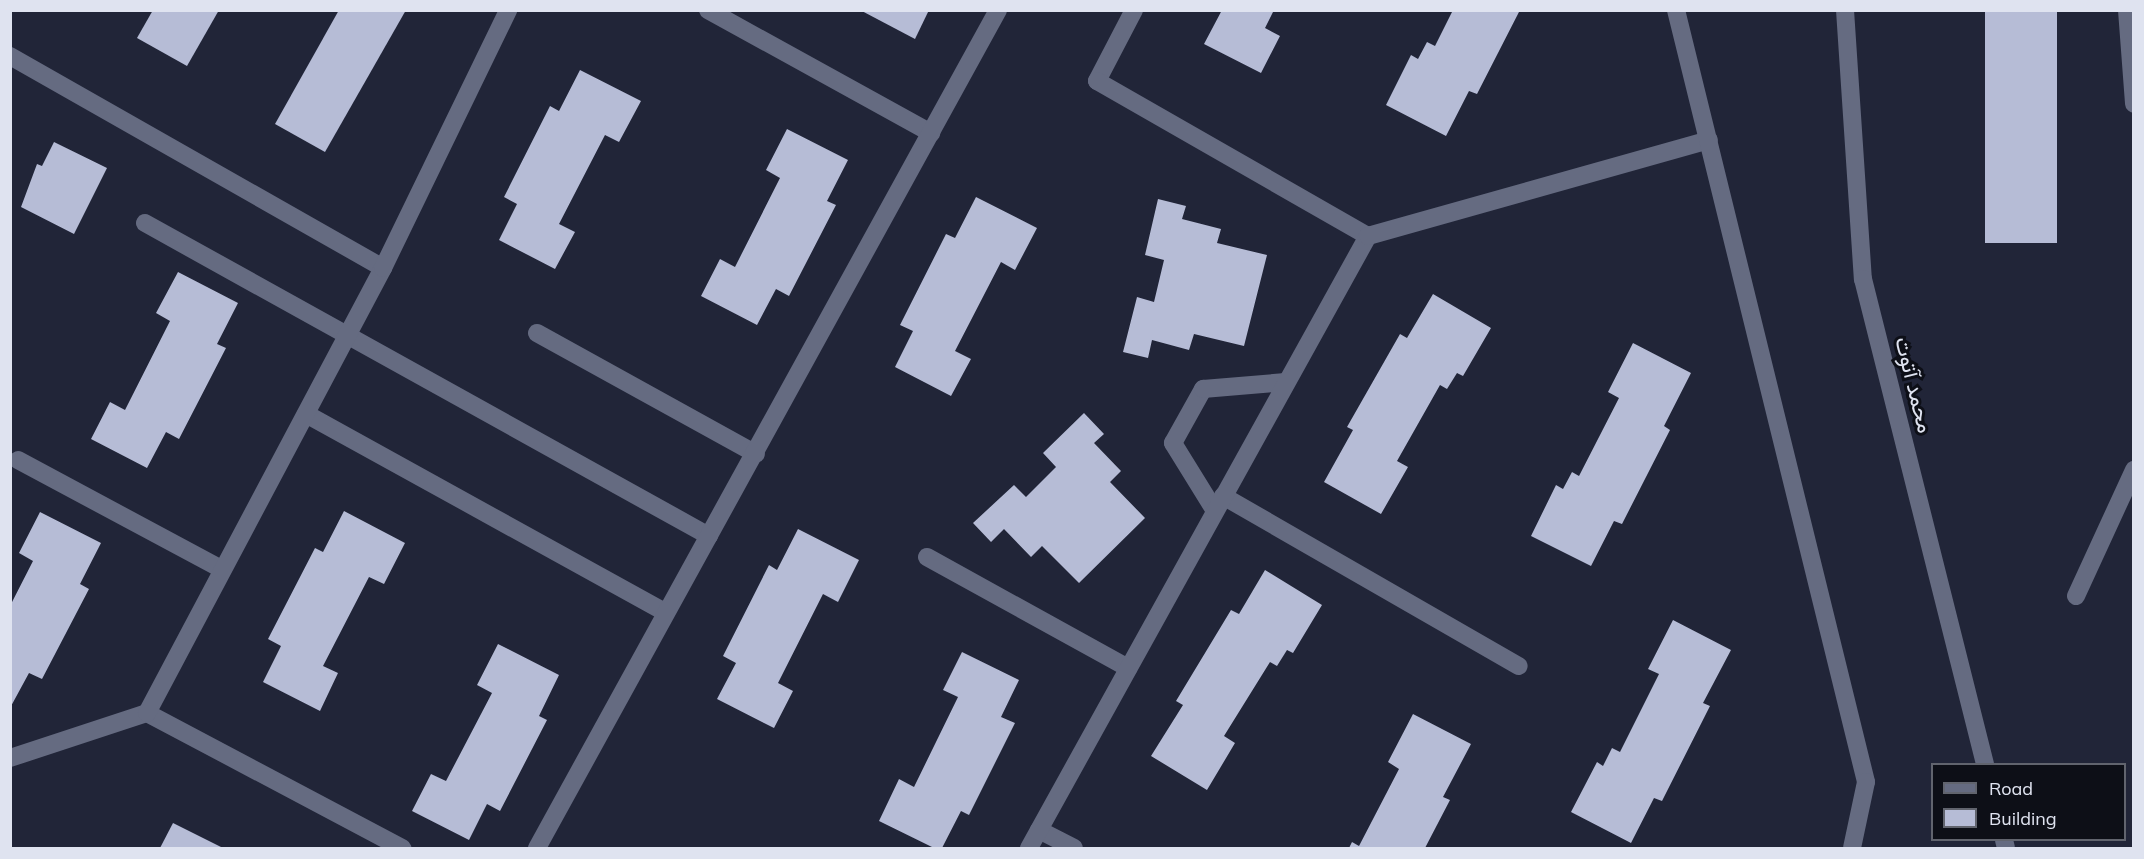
<!DOCTYPE html>
<meta charset="utf-8">
<style>
body{margin:0}
#map{position:relative;width:2144px;height:859px;overflow:hidden;background:#212538;font-family:Mulish,Vazirmatn,sans-serif}
div>[style]{position:absolute}
[style*='--x']{left:calc(var(--x)*1px);top:calc(var(--y)*1px);width:calc(var(--w)*1px);rotate:calc(var(--a)*1deg)}
.building>*{inset:0;background:#b6bcd6;transform-origin:0 0}
.street>*{height:18px;margin:-9px;padding:0 9px;transform-origin:9px;border-radius:9px;background:#656b81}
.secondary>*{height:18px;margin:-9px;padding:0 9px;transform-origin:9px;border-radius:9px;background:#656b81}
span{translate:-50% -50%;white-space:nowrap;text-align:center;line-height:1.15;-webkit-text-stroke:6px #0d0f17;paint-order:stroke}
.street-label{font-size:22px;color:#dfe3f0}
.frame{position:absolute;inset:0;border:12px solid #dfe3f0;pointer-events:none}
.legend{position:absolute;left:1931px;top:763px;width:195px;height:78px;box-sizing:border-box;background:#0d0f17;border:2px solid #61646e;margin:0;padding:8px 10px;list-style:none;font-size:18px;color:#dfe3f0}
.legend li{display:flex;align-items:center;gap:12px;height:30px}
.legend b{width:30px;border:2px solid #61646e}
</style>
<div id="map">
<div class="building">
<div style="clip-path:polygon(153px 10px,219px 10px,187px 66px,137px 38px)"></div>
<div style="clip-path:polygon(339px 10px,406px 10px,325px 152px,275px 124px)"></div>
<div style="clip-path:polygon(860px 10px,929px 10px,915px 39px)"></div>
<div style="clip-path:polygon(1222px 10px,1274px 10px,1265px 28px,1280px 36px,1261px 73px,1204px 44px)"></div>
<div style="clip-path:polygon(1453px 10px,1520px 10px,1477px 94px,1469px 91px,1446px 136px,1386px 105px,1411px 55px,1418px 59px,1427px 42px,1435px 46px)"></div>
<div style="left:1985px;top:10px;width:72px;height:233px"></div>
<div style="clip-path:polygon(580px 70px,641px 101px,619px 142px,605px 135px,559px 224px,575px 232px,555px 269px,499px 240px,517px 204px,504px 197px,550px 106px,559px 111px)"></div>
<div style="clip-path:polygon(787px 129px,848px 160px,827px 201px,836px 205px,789px 296px,776px 289px,757px 325px,701px 296px,720px 259px,735px 267px,780px 178px,766px 170px)"></div>
<div style="clip-path:polygon(54px 142px,107px 168px,74px 234px,21px 207px,37px 164px,42px 166px)"></div>
<div style="clip-path:polygon(976px 197px,1037px 228px,1015px 270px,1001px 262px,955px 351px,971px 359px,951px 396px,895px 367px,913px 331px,900px 325px,946px 234px,955px 238px)"></div>
<div style="clip-path:polygon(1158px 199px,1186px 206px,1182px 219px,1221px 229px,1217px 243px,1267px 255px,1244px 346px,1194px 334px,1189px 350px,1152px 340px,1148px 358px,1123px 352px,1137px 297px,1154px 302px,1164px 260px,1145px 255px)"></div>
<div style="clip-path:polygon(178px 272px,238px 303px,217px 344px,226px 348px,179px 439px,166px 432px,147px 468px,91px 439px,110px 402px,125px 410px,170px 321px,156px 313px)"></div>
<div style="clip-path:polygon(1433px 294px,1491px 328px,1463px 376px,1457px 373px,1447px 389px,1440px 385px,1397px 461px,1408px 467px,1381px 514px,1324px 482px,1353px 430px,1347px 427px,1400px 334px,1407px 338px)"></div>
<div style="clip-path:polygon(1633px 343px,1691px 373px,1664px 426px,1670px 430px,1622px 524px,1614px 521px,1591px 566px,1531px 536px,1556px 485px,1563px 489px,1572px 472px,1579px 476px,1619px 398px,1608px 392px)"></div>
<div style="clip-path:polygon(1084px 413px,1104px 434px,1094px 443px,1121px 471px,1110px 482px,1145px 518px,1079px 583px,1042px 546px,1031px 557px,1004px 529px,991px 542px,973px 523px,1014px 485px,1026px 497px,1056px 467px,1043px 453px)"></div>
<div style="clip-path:polygon(344px 511px,405px 543px,384px 584px,369px 577px,323px 666px,338px 673px,320px 711px,263px 682px,281px 646px,268px 639px,315px 548px,323px 552px)"></div>
<div style="clip-path:polygon(40px 512px,101px 543px,80px 584px,89px 589px,42px 679px,29px 673px,10px 708px,10px 606px,33px 561px,19px 553px)"></div>
<div style="clip-path:polygon(798px 529px,859px 560px,838px 602px,823px 594px,778px 683px,793px 691px,774px 728px,717px 699px,736px 663px,723px 656px,769px 565px,777px 570px)"></div>
<div style="clip-path:polygon(1265px 570px,1322px 605px,1293px 653px,1287px 650px,1277px 666px,1270px 662px,1224px 736px,1235px 743px,1207px 790px,1151px 756px,1183px 705px,1176px 701px,1231px 610px,1239px 614px)"></div>
<div style="clip-path:polygon(1673px 620px,1731px 650px,1703px 703px,1710px 706px,1662px 801px,1654px 798px,1631px 843px,1571px 812px,1597px 762px,1603px 766px,1612px 748px,1620px 752px,1659px 674px,1648px 669px)"></div>
<div style="clip-path:polygon(498px 644px,559px 675px,539px 716px,547px 720px,500px 811px,487px 804px,469px 840px,412px 811px,431px 774px,446px 781px,492px 693px,477px 685px)"></div>
<div style="clip-path:polygon(962px 652px,1019px 680px,1001px 717px,1015px 723px,969px 815px,961px 811px,942px 848px,934px 848px,879px 821px,899px 779px,914px 787px,958px 697px,943px 690px)"></div>
<div style="clip-path:polygon(1413px 714px,1471px 744px,1443px 797px,1450px 800px,1425px 848px,1349px 848px,1352px 842px,1359px 846px,1399px 769px,1388px 762px)"></div>
<div style="clip-path:polygon(173px 823px,223px 848px,160px 848px)"></div>
</div>
<div class="street">
<div style="--x:708;--y:10;--w:255;--a:28.9"></div>
<div style="--x:1134;--y:10;--w:80;--a:117.5"></div>
<div style="--x:1097;--y:81;--w:312;--a:29.8"></div>
<div style="--x:2127;--y:10;--w:94;--a:85.7"></div>
<div style="--x:10;--y:56;--w:429;--a:29.6"></div>
<div style="--x:145;--y:223;--w:645;--a:29.03"></div>
<div style="--x:537;--y:333;--w:250;--a:28.9"></div>
<div style="--x:306;--y:414;--w:409;--a:28.9"></div>
<div style="--x:18;--y:460;--w:230;--a:28.2"></div>
<div style="--x:1223;--y:496;--w:341;--a:29.9"></div>
<div style="--x:1215;--y:511;--w:80;--a:-121.7"></div>
<div style="--x:1173;--y:443;--w:62;--a:-60.9"></div>
<div style="--x:1203;--y:389;--w:83;--a:-4.8"></div>
<div style="--x:927;--y:557;--w:230;--a:28.9"></div>
<div style="--x:2076;--y:596;--w:139;--a:-65.3"></div>
<div style="--x:147;--y:713;--w:289;--a:27.9"></div>
<div style="--x:10;--y:758;--w:144;--a:-18.2"></div>
<div style="--x:147;--y:713;--w:504;--a:-62.06"></div>
<div style="--x:383;--y:268;--w:287;--a:-64.1"></div>
<div style="--x:1039;--y:830;--w:39;--a:27"></div>
<div style="--x:537;--y:848;--w:956;--a:-61.18"></div>
<div style="--x:1029;--y:848;--w:700;--a:-61.02"></div>
<div style="--x:1368;--y:236;--w:354;--a:-15.7"></div>
</div>
<div class="secondary">
<div style="--x:1676;--y:10;--w:795;--a:76.17"></div>
<div style="--x:1866;--y:782;--w:67;--a:102"></div>
<div style="--x:1845;--y:10;--w:270;--a:86.2"></div>
<div style="--x:1863;--y:279;--w:500;--a:75.88"></div>
<div style="--x:2004;--y:840;--w:8;--a:76"></div>
</div>
<div class="street-label">
<span style="left:1914px;top:385px;rotate:76deg">محمد آتوت</span>
</div>
<div class="frame"></div>
<ul class="legend">
<li><b style="height:8px;background:#656b81"></b>Road</li>
<li><b style="height:16px;background:#b6bcd6"></b>Building</li>
</ul>
</div>
